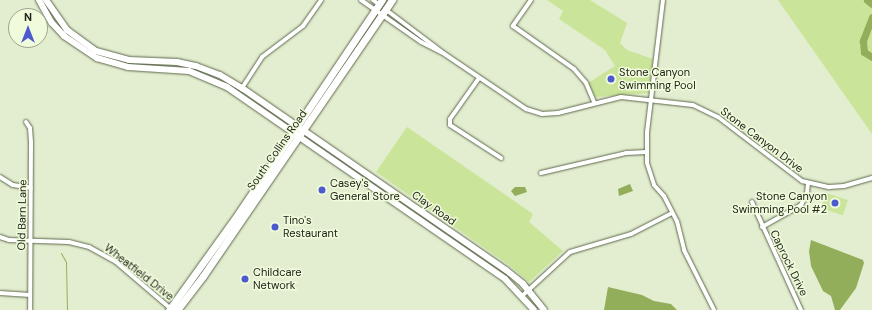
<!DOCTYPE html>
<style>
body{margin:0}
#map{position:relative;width:872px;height:310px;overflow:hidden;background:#e2eecf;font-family:"DM Sans",sans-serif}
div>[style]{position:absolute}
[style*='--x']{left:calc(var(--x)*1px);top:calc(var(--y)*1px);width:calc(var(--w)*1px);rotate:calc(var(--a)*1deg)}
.green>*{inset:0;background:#cae499;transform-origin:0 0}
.water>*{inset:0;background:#93ae5a}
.stream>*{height:1px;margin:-0.5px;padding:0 0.5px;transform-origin:0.5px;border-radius:0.5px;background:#93ae5a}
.river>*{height:7px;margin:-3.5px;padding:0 3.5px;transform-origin:3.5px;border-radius:3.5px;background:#93ae5a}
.roads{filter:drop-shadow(0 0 1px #5f684e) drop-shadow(0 0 1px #5f684e)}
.street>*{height:4px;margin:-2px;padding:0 2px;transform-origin:2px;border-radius:2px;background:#fff}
.secondary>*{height:6px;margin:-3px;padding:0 3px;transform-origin:3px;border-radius:3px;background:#fff}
.primary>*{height:7px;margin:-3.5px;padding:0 3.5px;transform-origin:3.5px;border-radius:3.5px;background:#fff}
.dots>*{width:11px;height:11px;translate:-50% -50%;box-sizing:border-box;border:2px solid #f0fbdc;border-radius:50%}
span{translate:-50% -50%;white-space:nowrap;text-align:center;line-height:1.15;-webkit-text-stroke:3px #f0fbdc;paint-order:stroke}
.poi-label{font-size:11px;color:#202419}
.left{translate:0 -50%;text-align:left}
.right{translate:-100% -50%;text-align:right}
.street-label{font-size:11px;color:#202419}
.north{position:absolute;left:8px;top:8px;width:40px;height:40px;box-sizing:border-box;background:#f0fbdc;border:1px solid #9da58e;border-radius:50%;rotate:0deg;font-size:11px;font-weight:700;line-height:16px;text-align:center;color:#202419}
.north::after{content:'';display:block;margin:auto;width:14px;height:18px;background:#4d5acf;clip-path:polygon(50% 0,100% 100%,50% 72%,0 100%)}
</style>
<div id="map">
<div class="green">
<div style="clip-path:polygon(547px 0,590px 0,627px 23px,620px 43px,627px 50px,653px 59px,649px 93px,595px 97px,588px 83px,615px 66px,605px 50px,559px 19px,563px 11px)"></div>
<div style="clip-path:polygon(778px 0,872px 0,872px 134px)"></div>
<div style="clip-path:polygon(407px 127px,533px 214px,529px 222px,563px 251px,529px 282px,509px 265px,376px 172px)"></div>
<div style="left:826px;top:193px;width:23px;height:16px;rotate:18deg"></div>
</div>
<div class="water">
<div style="clip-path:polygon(630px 184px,633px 191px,619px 196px,618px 189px)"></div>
<div style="clip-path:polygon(515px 187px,525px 187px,527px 192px,515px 196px,511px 191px)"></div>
<div style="clip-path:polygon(811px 240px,863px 260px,864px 263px,856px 288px,840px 310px,835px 310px,831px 296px,823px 291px,811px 266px,809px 251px)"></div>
<div style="clip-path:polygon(608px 287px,642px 295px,654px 301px,671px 304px,677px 310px,604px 310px)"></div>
</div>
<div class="stream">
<div style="--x:61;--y:253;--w:10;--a:61"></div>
<div style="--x:66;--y:262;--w:48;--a:88.8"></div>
</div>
<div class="river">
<div style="--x:867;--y:0;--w:6;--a:39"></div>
<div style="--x:872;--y:17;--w:26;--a:111"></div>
<div style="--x:863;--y:41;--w:11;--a:85"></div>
<div style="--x:864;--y:52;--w:9;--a:32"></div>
</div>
<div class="roads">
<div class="street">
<div style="--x:361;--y:0;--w:73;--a:35"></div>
<div style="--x:421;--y:42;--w:27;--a:27"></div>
<div style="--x:373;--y:0;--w:9;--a:36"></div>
<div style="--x:531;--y:0;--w:32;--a:125"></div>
<div style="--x:513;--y:26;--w:75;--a:35.2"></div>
<div style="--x:574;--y:69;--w:18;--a:49"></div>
<div style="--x:586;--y:83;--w:21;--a:67"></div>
<div style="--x:663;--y:0;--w:133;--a:96.9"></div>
<div style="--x:647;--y:132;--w:31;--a:90"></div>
<div style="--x:647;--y:163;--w:23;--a:72"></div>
<div style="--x:654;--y:185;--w:15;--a:48"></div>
<div style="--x:664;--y:196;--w:28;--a:63"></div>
<div style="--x:677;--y:221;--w:30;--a:76"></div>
<div style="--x:684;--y:250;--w:67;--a:63.4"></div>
<div style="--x:385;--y:9;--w:76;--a:37"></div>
<div style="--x:446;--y:55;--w:97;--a:34"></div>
<div style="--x:526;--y:109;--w:17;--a:17"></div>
<div style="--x:542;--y:114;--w:16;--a:-4"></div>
<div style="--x:558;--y:113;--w:65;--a:-14.3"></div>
<div style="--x:621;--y:97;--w:72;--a:6.3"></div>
<div style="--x:693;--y:105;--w:28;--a:26"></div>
<div style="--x:718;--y:117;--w:106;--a:37.3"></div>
<div style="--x:802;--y:181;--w:28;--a:13"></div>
<div style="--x:829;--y:187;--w:15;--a:-4"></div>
<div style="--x:844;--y:186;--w:29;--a:-16"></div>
<div style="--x:479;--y:78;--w:50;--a:125.3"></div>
<div style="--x:450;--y:119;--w:6;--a:90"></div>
<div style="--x:450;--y:125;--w:61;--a:32.9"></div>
<div style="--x:242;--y:88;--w:37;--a:-57"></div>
<div style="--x:262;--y:57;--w:51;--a:-37.1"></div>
<div style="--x:303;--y:26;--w:32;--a:-55"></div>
<div style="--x:26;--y:122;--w:7;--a:56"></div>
<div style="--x:30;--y:128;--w:14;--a:86"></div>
<div style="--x:31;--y:142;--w:168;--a:90.3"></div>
<div style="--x:541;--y:173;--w:87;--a:-13.2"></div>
<div style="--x:626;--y:153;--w:20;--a:-3"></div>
<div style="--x:0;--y:177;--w:15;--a:32"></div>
<div style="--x:13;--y:185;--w:18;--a:9"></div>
<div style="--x:752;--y:202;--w:119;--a:65.6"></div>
<div style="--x:762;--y:227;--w:45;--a:-29.4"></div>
<div style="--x:801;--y:205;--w:13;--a:-63"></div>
<div style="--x:807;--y:193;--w:10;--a:-84"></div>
<div style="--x:0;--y:237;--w:9;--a:18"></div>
<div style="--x:9;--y:240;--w:60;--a:1.9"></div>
<div style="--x:69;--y:242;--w:21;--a:14"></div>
<div style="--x:89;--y:247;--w:31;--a:29"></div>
<div style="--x:116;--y:262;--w:72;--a:40.5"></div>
<div style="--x:0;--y:293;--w:30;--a:4"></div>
<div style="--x:522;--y:296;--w:65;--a:-42.5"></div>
<div style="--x:570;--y:252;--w:64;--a:-16.4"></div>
<div style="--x:631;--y:234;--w:46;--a:-27.1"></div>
</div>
<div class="secondary">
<div style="--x:39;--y:0;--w:26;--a:61"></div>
<div style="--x:52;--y:23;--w:18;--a:47"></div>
<div style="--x:64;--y:36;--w:40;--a:34"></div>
<div style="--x:97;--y:58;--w:32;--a:16"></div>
<div style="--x:128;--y:67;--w:61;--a:3.8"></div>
<div style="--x:189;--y:71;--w:41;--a:22.8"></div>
<div style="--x:227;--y:87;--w:338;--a:34.6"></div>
<div style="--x:505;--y:279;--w:42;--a:46.9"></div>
<div style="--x:46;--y:0;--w:37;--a:55"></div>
<div style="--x:67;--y:30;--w:36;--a:36"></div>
<div style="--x:96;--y:51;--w:34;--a:15"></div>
<div style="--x:129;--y:60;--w:48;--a:2.4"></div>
<div style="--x:177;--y:62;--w:19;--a:12"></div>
<div style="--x:196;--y:66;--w:26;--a:21"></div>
<div style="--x:220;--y:75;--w:26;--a:31"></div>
<div style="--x:242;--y:88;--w:321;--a:34.6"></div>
<div style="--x:506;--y:270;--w:22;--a:39"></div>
<div style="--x:523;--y:284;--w:33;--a:51"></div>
</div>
<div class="primary">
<div style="--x:169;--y:310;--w:118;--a:-54.3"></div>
<div style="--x:238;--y:214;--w:258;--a:-56.1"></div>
<div style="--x:177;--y:310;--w:43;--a:-52.6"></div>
<div style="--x:203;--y:276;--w:335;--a:-55.6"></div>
</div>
</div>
<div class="dots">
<div style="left:611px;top:79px;background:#4d5acf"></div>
<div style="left:322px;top:190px;background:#4d5acf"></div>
<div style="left:835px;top:203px;background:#4d5acf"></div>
<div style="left:275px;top:227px;background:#4d5acf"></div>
<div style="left:245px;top:279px;background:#4d5acf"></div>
</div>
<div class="poi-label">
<span class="left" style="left:619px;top:79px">Stone Canyon<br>Swimming Pool</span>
<span class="left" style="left:330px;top:190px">Casey's<br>General Store</span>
<span class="right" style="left:827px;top:203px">Stone Canyon<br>Swimming Pool #2</span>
<span class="left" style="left:283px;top:227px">Tino's<br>Restaurant</span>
<span class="left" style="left:253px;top:279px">Childcare<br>Network</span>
</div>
<div class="street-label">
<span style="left:762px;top:140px;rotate:37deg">Stone Canyon Drive</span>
<span style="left:277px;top:150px;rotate:-55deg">South Collins Road</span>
<span style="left:434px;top:208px;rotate:35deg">Clay Road</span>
<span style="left:22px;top:215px;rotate:-89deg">Old Barn Lane</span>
<span style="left:789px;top:263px;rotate:64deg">Caprock Drive</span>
<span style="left:139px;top:272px;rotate:38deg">Wheatfield Drive</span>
</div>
<div class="north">N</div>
</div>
